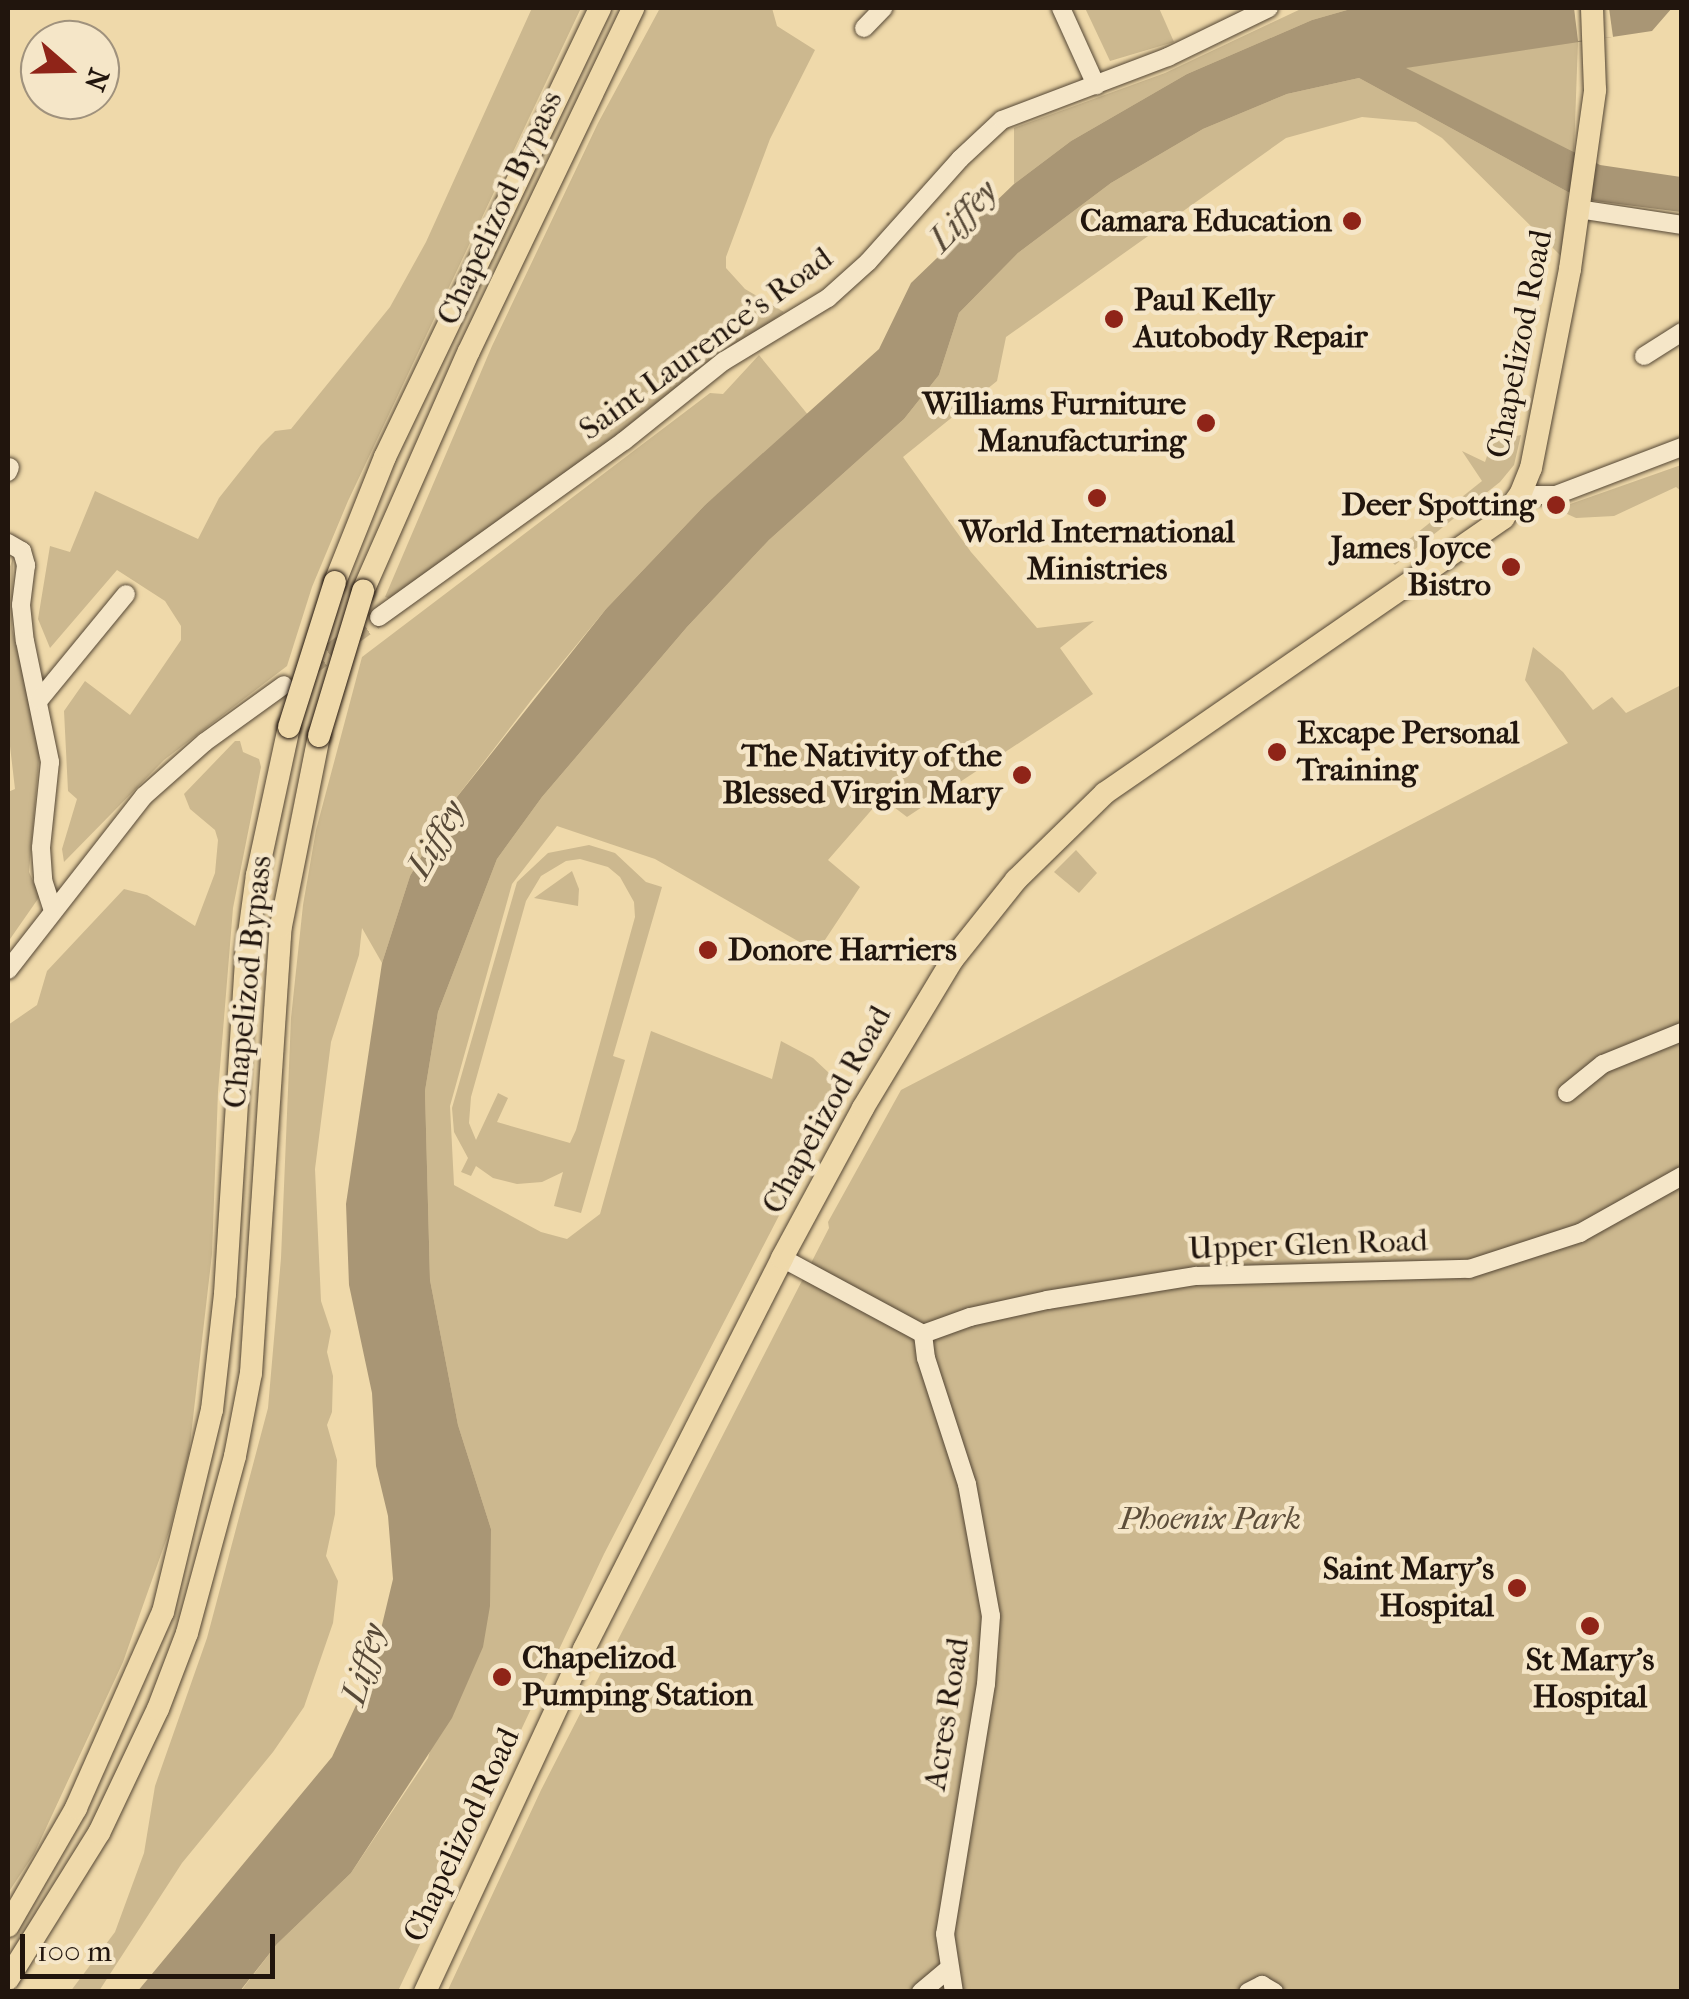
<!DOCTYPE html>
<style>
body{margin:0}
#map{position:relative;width:1689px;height:1999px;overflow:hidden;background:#efd9aa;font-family:"IM FELL French Canon",serif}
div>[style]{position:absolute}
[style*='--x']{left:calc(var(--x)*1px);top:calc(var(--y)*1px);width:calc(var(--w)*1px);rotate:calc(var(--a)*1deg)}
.green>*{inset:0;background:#ccb88f}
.water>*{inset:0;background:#a99675}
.pier>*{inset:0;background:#efd9aa}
.minor-tunnel>*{height:18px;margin-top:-9px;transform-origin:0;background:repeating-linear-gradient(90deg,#c6b28b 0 18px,transparent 0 27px)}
.roads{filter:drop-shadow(0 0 2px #544634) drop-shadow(0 0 2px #544634)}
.minor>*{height:18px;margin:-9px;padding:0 9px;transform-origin:9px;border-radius:9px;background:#f5e6c8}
.major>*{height:22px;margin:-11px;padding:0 11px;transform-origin:11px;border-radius:11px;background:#efd9aa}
.bridges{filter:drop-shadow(0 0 2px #21150d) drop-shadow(0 0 2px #21150d)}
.major-bridge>*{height:22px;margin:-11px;padding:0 11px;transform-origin:11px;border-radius:11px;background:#efd9aa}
.dots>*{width:28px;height:28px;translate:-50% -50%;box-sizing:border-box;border:5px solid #f5e6c8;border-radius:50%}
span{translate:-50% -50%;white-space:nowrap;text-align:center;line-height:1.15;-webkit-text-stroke:9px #f5e6c8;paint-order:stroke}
.street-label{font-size:32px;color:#21150d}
.poi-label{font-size:32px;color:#21150d;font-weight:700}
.right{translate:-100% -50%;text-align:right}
.left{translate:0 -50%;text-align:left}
.park-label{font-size:32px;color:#5d4e3a;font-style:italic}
.water-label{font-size:35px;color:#574937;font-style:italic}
.frame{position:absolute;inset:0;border:10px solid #21150d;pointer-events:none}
.north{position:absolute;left:20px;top:20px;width:100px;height:100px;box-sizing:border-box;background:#f5e6c8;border:2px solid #a0927d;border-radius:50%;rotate:110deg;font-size:28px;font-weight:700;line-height:40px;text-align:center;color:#21150d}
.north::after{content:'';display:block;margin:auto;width:35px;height:45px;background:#8f2418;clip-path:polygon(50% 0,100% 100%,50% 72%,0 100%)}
.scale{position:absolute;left:20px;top:1934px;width:255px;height:45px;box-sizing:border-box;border:5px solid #21150d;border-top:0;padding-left:12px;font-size:30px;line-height:35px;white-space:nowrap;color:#21150d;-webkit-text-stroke:8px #f5e6c8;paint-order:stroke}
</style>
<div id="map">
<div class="green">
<div style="clip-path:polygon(532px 8px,581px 8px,348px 501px,312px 587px,287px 666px,164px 760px,64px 862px,62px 849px,77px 799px,68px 791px,64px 711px,85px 681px,130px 715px,181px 640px,181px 626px,165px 601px,117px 570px,50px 648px,38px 619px,50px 546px,70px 552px,95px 491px,198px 539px,219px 498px,261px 445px,275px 431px,291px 429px,390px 307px,426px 242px)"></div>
<div style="clip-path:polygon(660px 8px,772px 8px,777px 26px,815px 50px,770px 139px,726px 257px,726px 268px,745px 289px,784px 312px,422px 578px,391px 599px,385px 597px,492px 346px,598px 123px)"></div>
<div style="clip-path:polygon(1085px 8px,1159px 8px,1174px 42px,1110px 61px)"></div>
<div style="clip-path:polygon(1303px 8px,1354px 8px,1312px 20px,1187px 74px,1071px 141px,1014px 184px,1014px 128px,1165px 73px)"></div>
<div style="clip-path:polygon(1578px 41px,1574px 152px,1404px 68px,1508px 50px)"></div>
<div style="clip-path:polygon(1359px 78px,1568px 192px,1561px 256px,1442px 138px,1416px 122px,1362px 117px,1286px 138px,1006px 337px,997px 381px,903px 457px,971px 552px,1037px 628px,1094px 621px,1060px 648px,1093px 694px,907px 817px,882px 798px,828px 860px,860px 887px,817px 952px,655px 859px,557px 826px,512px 884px,450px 1106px,454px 1185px,541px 1232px,567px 1239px,600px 1214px,651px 1031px,772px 1079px,781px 1041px,813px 1058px,845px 1088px,604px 1554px,398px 1991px,240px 1992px,277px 1944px,351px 1873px,428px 1758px,491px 1529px,458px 1425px,430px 1280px,425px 1091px,438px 1012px,497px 859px,542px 797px,687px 627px,769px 540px,904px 419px,939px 375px,959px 313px,1018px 253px,1111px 183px,1203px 129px,1287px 94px)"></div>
<div style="clip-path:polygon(759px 355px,809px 416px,705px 505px,606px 609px,533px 698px,453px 802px,410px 876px,382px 963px,362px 928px,359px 955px,331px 1042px,315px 1169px,321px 1301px,331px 1331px,327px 1352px,333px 1376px,332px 1412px,327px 1425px,337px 1460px,335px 1514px,326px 1556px,338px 1581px,333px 1623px,304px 1707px,273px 1752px,182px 1863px,99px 1991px,70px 1992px,115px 1932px,144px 1853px,155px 1786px,207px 1638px,268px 1408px,281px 1258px,291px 1018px,303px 905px,316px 830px,362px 657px,710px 393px,723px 394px)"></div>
<div style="clip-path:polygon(1521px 435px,1514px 465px,1500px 482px,1395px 565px,1387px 557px,1482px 481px,1462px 451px,1485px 462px,1492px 441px)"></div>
<div style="clip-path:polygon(1681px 465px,1681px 491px,1676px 487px,1614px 516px,1576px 518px,1556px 509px)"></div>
<div style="clip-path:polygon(13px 558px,12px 628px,40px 747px,29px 872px,40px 896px,8px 942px,8px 792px,15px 789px,8px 729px,8px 572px)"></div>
<div style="clip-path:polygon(1533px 647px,1563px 672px,1593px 710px,1612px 697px,1626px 713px,1681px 685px,1681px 1991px,447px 1992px,541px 1790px,829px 1228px,828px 1222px,901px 1090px,1568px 743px,1525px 680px)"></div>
<div style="clip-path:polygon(235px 741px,240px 741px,243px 752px,259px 759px,261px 767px,233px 908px,218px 1092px,212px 1254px,189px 1453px,170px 1529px,123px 1662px,34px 1854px,8px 1893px,8px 1025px,37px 1005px,47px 971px,124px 889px,147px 895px,195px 926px,215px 873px,218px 840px,215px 830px,190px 809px,184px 794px)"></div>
<div style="clip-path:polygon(evenodd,589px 845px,615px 853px,646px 882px,662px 887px,613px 1056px,625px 1060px,581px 1213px,554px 1206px,563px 1172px,542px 1182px,517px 1184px,493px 1178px,476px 1166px,471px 1176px,461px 1172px,468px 1158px,454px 1132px,452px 1108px,517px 882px,548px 853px,589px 845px,580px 859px,608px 867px,620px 877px,634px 902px,635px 917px,576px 1130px,570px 1143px,497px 1122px,508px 1098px,498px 1093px,476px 1140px,469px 1123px,471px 1097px,526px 901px,541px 876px,566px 861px,580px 859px)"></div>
<div style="clip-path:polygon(1076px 850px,1097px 873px,1079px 893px,1054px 872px)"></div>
<div style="clip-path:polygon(572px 871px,579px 889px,578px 906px,534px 898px)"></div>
</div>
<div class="water">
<div style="clip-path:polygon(1354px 8px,1672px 8px,1652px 31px,1406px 68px,1600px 165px,1681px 177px,1681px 212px,1595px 201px,1568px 192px,1359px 78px,1287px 94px,1203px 129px,1111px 183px,1018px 253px,959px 313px,939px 375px,904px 419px,769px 540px,687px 627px,542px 797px,497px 859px,438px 1012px,425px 1091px,430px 1280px,458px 1425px,491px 1529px,490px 1606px,483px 1647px,452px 1718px,351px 1873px,277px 1944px,240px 1991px,137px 1992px,332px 1757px,370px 1675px,393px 1579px,388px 1516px,376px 1466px,372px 1393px,349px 1285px,346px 1204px,382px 963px,410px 876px,453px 802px,606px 609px,705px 505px,879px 349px,911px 283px,1014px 184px,1071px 141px,1187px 74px,1312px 20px)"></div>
</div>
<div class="pier">
<div style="clip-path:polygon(1574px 8px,1609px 8px,1613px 37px,1578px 41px)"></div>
</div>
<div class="minor-tunnel">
<div style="--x:307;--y:669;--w:89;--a:-35.8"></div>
</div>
<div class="roads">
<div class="minor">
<div style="--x:1061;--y:8;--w:85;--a:65.6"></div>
<div style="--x:864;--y:28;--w:28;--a:-46"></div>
<div style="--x:1578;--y:209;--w:105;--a:8.7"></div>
<div style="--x:1644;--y:356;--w:45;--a:-32.3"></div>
<div style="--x:8;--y:472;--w:5;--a:-68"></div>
<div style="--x:1520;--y:495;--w:36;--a:0"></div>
<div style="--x:1556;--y:495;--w:135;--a:-20.9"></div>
<div style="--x:8;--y:543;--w:16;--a:30"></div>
<div style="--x:22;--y:551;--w:15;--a:74"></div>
<div style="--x:26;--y:565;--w:40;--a:97.1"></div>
<div style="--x:21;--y:605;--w:36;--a:84"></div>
<div style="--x:25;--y:641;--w:124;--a:78.3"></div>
<div style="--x:50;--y:762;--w:86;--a:96"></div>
<div style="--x:41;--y:848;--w:32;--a:86"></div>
<div style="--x:43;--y:880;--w:32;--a:72"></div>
<div style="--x:379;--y:617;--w:302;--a:-35.7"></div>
<div style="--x:624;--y:441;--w:128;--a:-38.7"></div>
<div style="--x:724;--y:361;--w:122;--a:-31.2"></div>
<div style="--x:828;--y:298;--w:54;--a:-42"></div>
<div style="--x:868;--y:262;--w:138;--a:-48.2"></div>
<div style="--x:960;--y:159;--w:57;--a:-42.9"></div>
<div style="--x:1002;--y:120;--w:178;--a:-20.8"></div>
<div style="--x:1168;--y:57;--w:112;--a:-25.9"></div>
<div style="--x:39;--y:700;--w:137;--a:-50.6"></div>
<div style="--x:8;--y:970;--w:221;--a:-52"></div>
<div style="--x:144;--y:796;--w:81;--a:-41.5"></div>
<div style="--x:205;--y:742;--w:97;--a:-35.8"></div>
<div style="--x:1567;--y:1093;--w:46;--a:-38.9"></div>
<div style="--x:1603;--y:1064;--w:85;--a:-22.1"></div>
<div style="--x:782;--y:1258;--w:160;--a:28.3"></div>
<div style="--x:923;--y:1334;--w:50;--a:-19.9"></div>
<div style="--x:970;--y:1317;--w:79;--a:-12.4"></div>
<div style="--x:1047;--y:1300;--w:151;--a:-9.2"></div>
<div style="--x:1196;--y:1276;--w:273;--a:-1.5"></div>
<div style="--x:1469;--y:1269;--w:117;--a:-18"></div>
<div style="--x:1580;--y:1233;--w:117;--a:-29.2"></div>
<div style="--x:923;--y:1334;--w:24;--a:83"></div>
<div style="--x:926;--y:1358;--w:133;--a:72"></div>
<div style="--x:967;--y:1484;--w:134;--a:79.7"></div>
<div style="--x:991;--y:1616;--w:68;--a:94.2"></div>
<div style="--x:986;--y:1684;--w:253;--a:99.3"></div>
<div style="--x:945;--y:1934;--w:59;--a:81.2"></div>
<div style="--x:921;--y:1992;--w:35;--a:-40"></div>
<div style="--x:1248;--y:1992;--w:16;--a:-27"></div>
<div style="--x:1262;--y:1985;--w:14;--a:30"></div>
</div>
<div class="major">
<div style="--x:335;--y:582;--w:135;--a:-68.2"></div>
<div style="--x:385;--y:457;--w:498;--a:-64.4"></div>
<div style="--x:363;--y:591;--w:262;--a:-66.2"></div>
<div style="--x:469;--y:351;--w:380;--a:-64.4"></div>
<div style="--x:8;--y:1926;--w:136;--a:-60"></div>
<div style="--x:76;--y:1808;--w:214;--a:-66.1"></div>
<div style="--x:163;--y:1612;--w:208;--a:-76.4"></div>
<div style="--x:212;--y:1410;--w:117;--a:-83.6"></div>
<div style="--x:225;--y:1294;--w:339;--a:-86.4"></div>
<div style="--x:246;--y:956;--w:82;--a:-82.3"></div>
<div style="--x:257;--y:875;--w:151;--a:-77.8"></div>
<div style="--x:8;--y:1979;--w:172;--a:-58.1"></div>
<div style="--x:99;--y:1833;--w:137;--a:-64.6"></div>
<div style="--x:158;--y:1709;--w:81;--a:-69.1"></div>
<div style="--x:187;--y:1633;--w:183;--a:-74.8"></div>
<div style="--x:235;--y:1456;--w:85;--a:-79.1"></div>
<div style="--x:251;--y:1373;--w:448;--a:-86.2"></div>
<div style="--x:281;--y:926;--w:194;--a:-78.7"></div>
<div style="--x:425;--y:1992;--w:378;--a:-65.1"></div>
<div style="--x:584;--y:1649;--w:438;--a:-63.1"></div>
<div style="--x:782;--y:1258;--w:170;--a:-61.6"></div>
<div style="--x:863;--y:1108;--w:174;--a:-58.9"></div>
<div style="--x:953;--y:959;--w:101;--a:-51.4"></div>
<div style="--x:1016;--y:880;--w:124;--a:-44.3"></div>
<div style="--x:1105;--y:793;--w:484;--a:-34.6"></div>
<div style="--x:1503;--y:518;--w:29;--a:-54"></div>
<div style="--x:1520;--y:495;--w:29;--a:-68"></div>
<div style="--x:1531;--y:468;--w:203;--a:-78.9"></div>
<div style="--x:1570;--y:269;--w:181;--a:-82"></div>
<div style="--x:1595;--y:90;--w:82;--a:-92.1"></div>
</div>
</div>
<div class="bridges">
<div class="major-bridge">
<div style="--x:289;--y:727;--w:152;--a:-72.4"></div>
<div style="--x:319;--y:736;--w:152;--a:-73.1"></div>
</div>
</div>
<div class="dots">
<div style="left:1352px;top:221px;background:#8f2418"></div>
<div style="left:1114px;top:319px;background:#8f2418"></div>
<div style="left:1206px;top:423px;background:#8f2418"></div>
<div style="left:1097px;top:498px;background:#8f2418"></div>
<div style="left:1556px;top:505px;background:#8f2418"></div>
<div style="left:1511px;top:567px;background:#8f2418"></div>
<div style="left:1277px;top:752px;background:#8f2418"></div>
<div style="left:1022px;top:775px;background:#8f2418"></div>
<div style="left:708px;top:950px;background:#8f2418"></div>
<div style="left:1517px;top:1588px;background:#8f2418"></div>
<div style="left:1590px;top:1626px;background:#8f2418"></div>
<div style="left:502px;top:1677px;background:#8f2418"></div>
</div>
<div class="street-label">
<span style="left:500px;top:208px;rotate:-65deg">Chapelizod Bypass</span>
<span style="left:706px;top:344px;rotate:-36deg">Saint Laurence's Road</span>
<span style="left:1520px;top:344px;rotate:-79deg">Chapelizod Road</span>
<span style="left:248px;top:982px;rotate:-84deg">Chapelizod Bypass</span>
<span style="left:827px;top:1110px;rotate:-61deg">Chapelizod Road</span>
<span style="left:1308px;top:1245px;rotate:-2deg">Upper Glen Road</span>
<span style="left:947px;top:1714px;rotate:-81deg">Acres Road</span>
<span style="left:462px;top:1835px;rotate:-65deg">Chapelizod Road</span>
</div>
<div class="poi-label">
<span class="right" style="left:1332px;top:221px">Camara Education</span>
<span class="left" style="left:1134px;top:319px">Paul Kelly<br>Autobody Repair</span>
<span class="right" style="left:1186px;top:423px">Williams Furniture<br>Manufacturing</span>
<span class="right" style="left:1536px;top:505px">Deer Spotting</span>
<span style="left:1097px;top:551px">World International<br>Ministries</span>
<span class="right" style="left:1491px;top:567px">James Joyce<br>Bistro</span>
<span class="left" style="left:1297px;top:752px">Excape Personal<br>Training</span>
<span class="right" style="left:1002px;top:775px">The Nativity of the<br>Blessed Virgin Mary</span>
<span class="left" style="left:728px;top:950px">Donore Harriers</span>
<span class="right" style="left:1494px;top:1588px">Saint Mary's<br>Hospital</span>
<span class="left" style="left:522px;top:1677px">Chapelizod<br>Pumping Station</span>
<span style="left:1590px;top:1679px">St Mary's<br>Hospital</span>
</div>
<div class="park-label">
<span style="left:1210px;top:1519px">Phoenix Park</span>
</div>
<div class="water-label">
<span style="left:963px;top:216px;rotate:-47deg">Liffey</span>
<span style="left:436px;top:839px;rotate:-61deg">Liffey</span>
<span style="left:364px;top:1664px;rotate:-74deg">Liffey</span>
</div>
<div class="frame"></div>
<div class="north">N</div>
<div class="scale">100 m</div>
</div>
